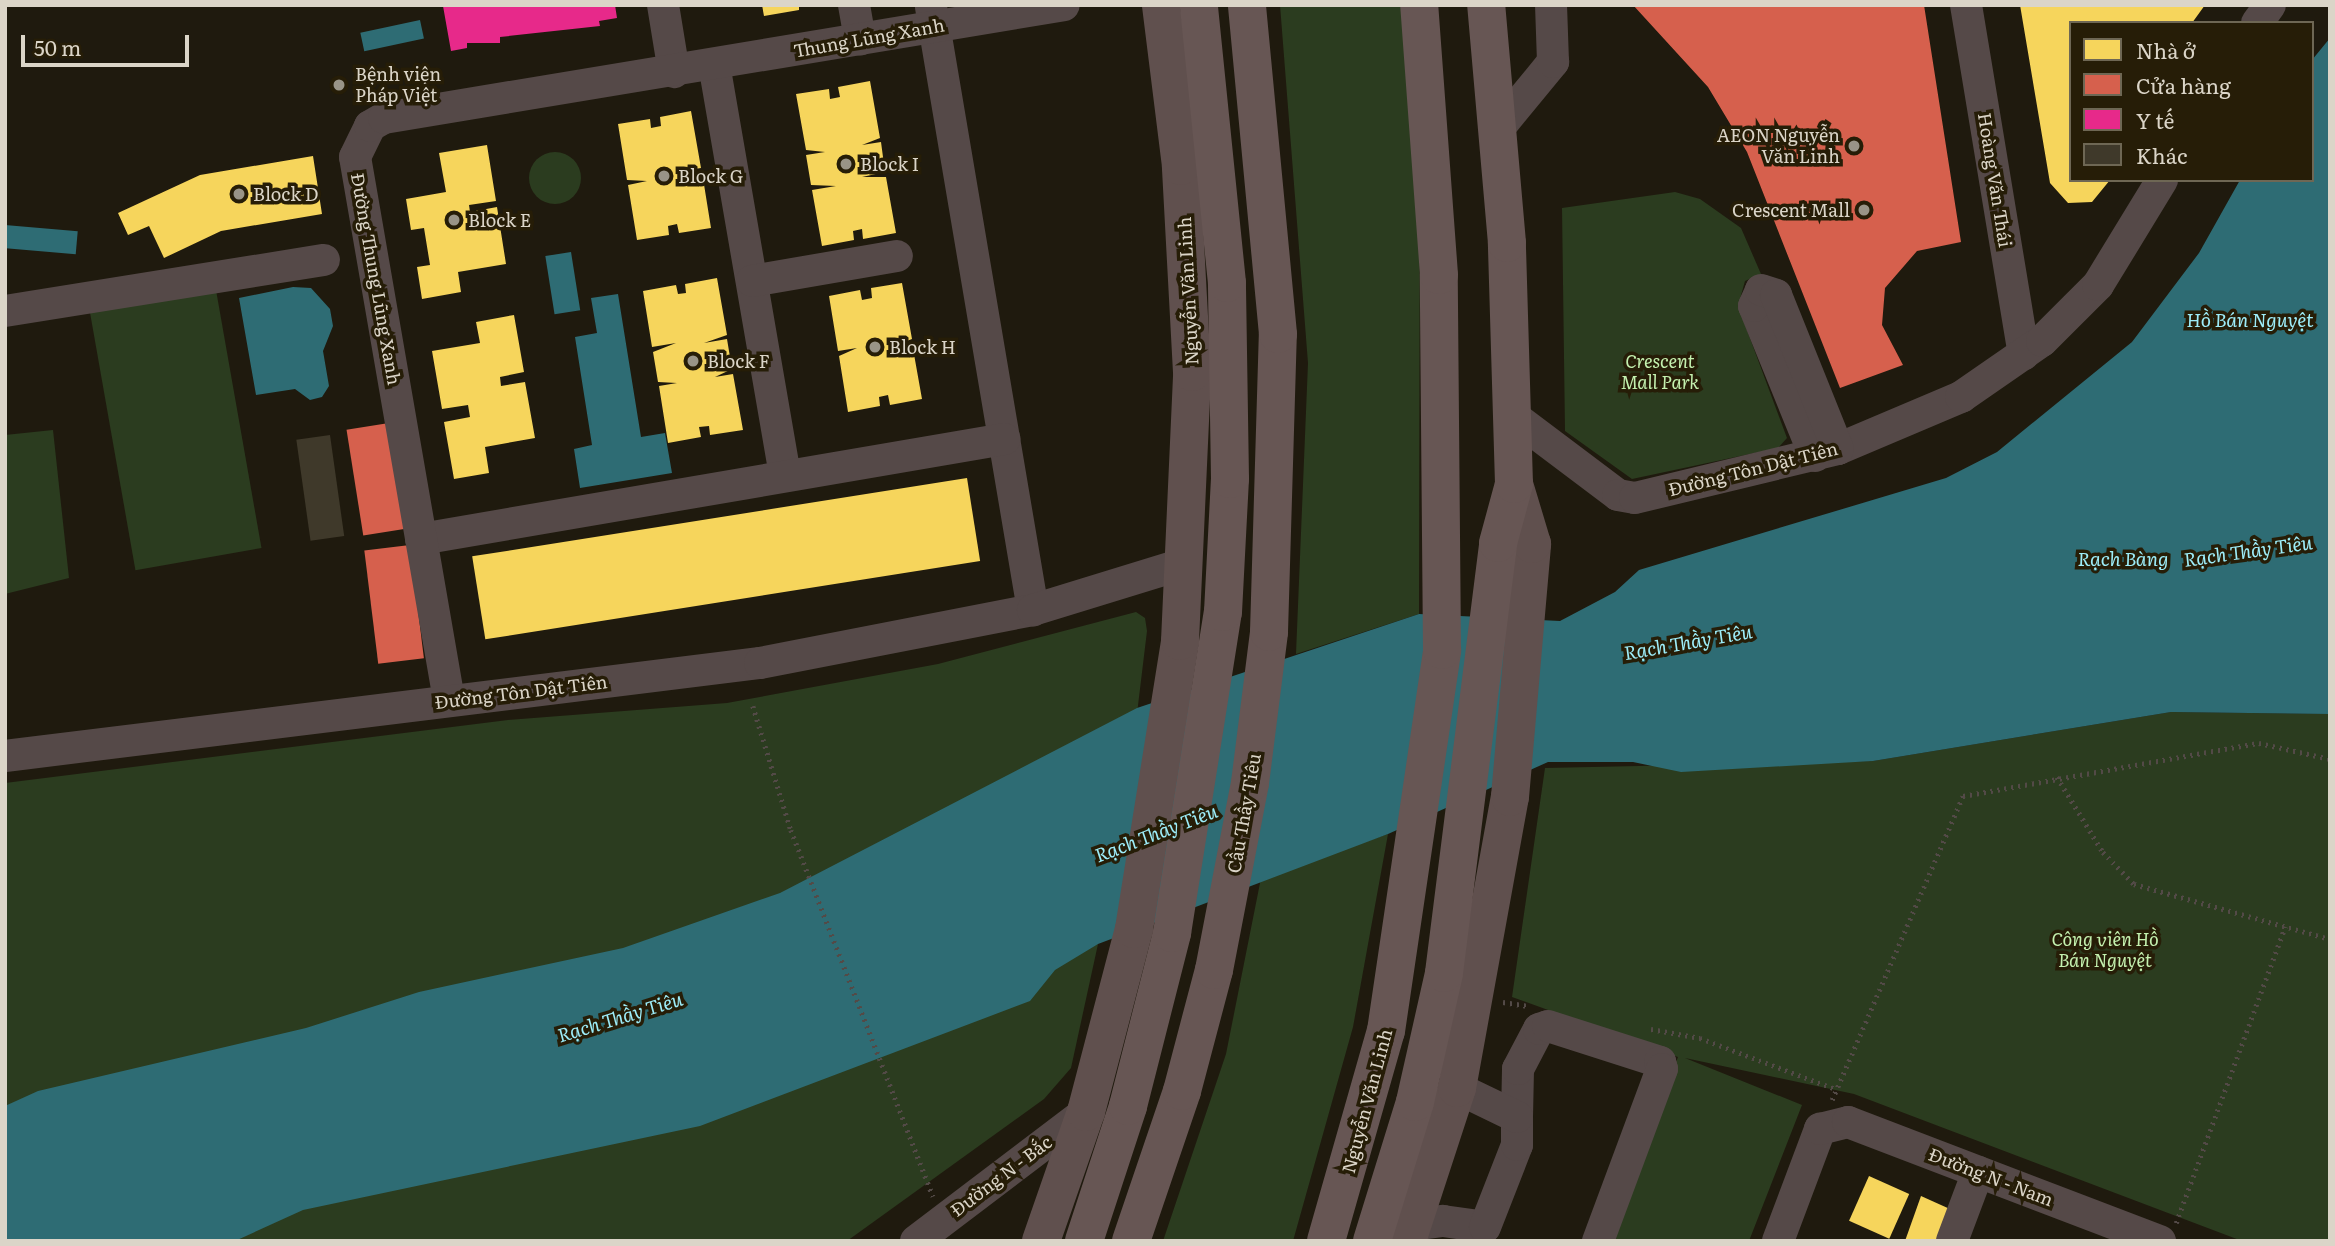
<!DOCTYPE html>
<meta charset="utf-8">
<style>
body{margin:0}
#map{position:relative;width:2335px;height:1246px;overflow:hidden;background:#1f1a0e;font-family:Literata,serif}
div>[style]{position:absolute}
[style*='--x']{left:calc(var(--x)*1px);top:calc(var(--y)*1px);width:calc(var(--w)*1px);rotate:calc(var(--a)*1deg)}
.green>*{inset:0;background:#2b3c1f;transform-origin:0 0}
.round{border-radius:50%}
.water>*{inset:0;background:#2e6c74;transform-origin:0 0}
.homes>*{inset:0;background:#f6d55c;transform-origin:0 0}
.shops>*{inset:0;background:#d6604d;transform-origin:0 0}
.health>*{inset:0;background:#e7298a}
.building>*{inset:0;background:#3f392a;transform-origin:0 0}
.path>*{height:4.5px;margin-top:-2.25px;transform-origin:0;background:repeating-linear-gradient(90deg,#534a47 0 2px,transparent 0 7px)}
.minor>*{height:32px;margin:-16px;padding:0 16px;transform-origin:16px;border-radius:16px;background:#554948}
.major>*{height:38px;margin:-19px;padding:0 19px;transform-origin:19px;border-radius:19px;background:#60504e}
.highway>*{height:38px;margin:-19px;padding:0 19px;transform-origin:19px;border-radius:19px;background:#675654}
.dots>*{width:19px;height:19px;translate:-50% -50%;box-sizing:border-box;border:4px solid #261d07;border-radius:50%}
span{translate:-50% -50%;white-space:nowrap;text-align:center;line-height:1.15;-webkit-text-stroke:7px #261d07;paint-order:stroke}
.street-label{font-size:18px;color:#dbd5c8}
.poi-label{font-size:18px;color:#dbd5c8}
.left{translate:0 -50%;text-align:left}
.right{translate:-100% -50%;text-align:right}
.park-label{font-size:18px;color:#c4f1af;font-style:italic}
.water-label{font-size:19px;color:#9dedf9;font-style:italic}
.frame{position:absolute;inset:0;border:7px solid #dbd5c8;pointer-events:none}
.legend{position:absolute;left:2069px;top:21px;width:245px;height:161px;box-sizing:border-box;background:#261d07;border:2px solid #6e6754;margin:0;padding:9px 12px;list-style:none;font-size:21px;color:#dbd5c8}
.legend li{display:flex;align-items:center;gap:14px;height:35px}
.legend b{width:35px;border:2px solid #6e6754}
.scale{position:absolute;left:21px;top:35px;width:168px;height:32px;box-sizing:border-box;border:4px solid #dbd5c8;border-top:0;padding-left:9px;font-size:21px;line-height:24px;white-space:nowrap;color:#dbd5c8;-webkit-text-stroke:5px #261d07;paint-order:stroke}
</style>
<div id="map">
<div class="green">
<div style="clip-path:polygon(1280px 5px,1406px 5px,1420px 106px,1419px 614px,1296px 654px,1308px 363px)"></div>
<div class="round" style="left:529px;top:152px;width:52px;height:52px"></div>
<div style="clip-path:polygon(1675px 192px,1700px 199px,1741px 228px,1761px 274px,1745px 281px,1738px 306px,1787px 438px,1778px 448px,1632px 479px,1565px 431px,1562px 208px)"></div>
<div style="left:216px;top:290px;width:262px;height:128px;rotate:80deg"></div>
<div style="clip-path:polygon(53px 430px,69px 578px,5px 594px,5px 435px)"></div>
<div style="clip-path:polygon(1136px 612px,1145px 618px,1147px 631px,1132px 755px,860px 874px,5px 1161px,5px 783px,508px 720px,727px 703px,938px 664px)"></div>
<div style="clip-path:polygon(2171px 712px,2330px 714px,2330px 1241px,2242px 1241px,1854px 1094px,1685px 1058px,1802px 1105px,1749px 1241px,1607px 1241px,1678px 1057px,1512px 997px,1545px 768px,1873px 761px)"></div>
<div style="clip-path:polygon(1388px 834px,1353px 1027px,1293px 1241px,1163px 1241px,1226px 1054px,1261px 878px)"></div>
<div style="clip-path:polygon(1098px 944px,1071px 1068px,1044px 1099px,847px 1241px,62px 1241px)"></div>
</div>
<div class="water">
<div style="left:420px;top:20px;width:19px;height:61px;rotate:78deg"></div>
<div style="clip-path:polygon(2330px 38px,2330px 714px,2171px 712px,1873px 761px,1681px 772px,1633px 762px,1548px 762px,1388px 834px,1098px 944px,1055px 970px,1030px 1001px,700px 1126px,303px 1210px,235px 1241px,5px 1241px,5px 1106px,38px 1091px,306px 1028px,419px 992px,623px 948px,780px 893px,1137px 708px,1419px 614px,1560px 621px,1615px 592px,1639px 570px,1946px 478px,1997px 452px,2132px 342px,2199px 253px,2240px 180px,2312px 180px,2312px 60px)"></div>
<div style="left:5px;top:225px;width:73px;height:23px;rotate:5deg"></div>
<div style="left:571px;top:252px;width:59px;height:26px;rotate:81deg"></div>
<div style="clip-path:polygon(293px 287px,311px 288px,330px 309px,333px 326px,323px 351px,329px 386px,322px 397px,310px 400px,295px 389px,256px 395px,239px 298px)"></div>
<div style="clip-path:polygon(618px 294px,641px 437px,665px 433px,672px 473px,580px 488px,574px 449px,592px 445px,575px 337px,597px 333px,591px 298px)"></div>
</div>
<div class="homes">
<div style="clip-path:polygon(762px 5px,799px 5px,799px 10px,764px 16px)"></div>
<div style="clip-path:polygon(2020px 5px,2205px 5px,2192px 23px,2071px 23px,2071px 180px,2110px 180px,2092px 202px,2068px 203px,2050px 183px)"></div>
<div style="clip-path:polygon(870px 81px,880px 138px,862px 145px,881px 142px,885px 172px,862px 177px,886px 177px,896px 233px,863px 239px,862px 229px,853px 231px,854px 240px,822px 246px,812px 190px,836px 186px,811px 185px,806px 155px,825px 152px,806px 150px,796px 94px,829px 89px,830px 99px,840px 97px,838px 87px)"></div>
<div style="clip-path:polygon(691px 111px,701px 168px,682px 171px,702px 172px,711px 228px,679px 233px,677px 224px,668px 226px,669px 235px,637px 240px,628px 185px,647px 181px,627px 180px,618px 124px,650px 119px,651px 128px,661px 126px,660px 117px)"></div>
<div style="clip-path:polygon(487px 145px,496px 201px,469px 205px,470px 212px,497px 207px,506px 264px,458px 272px,461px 292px,422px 299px,417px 267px,430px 265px,424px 228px,411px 230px,406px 199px,446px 192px,439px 153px)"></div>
<div style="clip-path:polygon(313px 156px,322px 214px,221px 231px,164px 258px,149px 226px,128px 235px,118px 213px,200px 175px)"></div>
<div style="clip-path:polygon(717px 278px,727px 335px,704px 343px,727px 339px,732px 369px,715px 377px,733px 374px,743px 430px,710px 435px,709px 426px,699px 427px,701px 437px,668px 443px,659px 386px,677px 383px,658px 382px,653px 352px,676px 343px,652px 347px,643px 291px,676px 285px,678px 294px,686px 293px,685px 284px)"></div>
<div style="clip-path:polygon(902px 283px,912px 339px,894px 346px,912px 343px,922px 399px,890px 405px,888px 395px,879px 397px,880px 406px,848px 412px,839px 356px,857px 348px,838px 351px,829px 296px,860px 290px,862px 300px,872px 298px,871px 288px)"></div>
<div style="clip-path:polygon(514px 315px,524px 372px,500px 377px,501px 386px,525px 382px,535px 438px,485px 447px,489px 473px,454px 479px,444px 422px,470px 417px,468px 405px,442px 409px,432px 351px,480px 343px,476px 322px)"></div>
<div style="left:967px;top:478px;width:84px;height:501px;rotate:81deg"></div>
<div style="left:1869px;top:1176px;width:44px;height:49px;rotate:24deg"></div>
<div style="clip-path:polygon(1921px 1196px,1961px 1214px,1949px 1241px,1905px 1241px)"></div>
</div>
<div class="shops">
<div style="clip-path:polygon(1633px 5px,1924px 5px,1961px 242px,1917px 251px,1885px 288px,1882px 325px,1903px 365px,1840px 388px,1747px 152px,1708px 87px)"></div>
<div style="left:389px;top:423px;width:107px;height:43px;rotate:81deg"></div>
<div style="left:410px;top:545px;width:114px;height:46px;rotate:83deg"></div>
</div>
<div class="health">
<div style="clip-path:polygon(615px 5px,617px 18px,599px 21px,600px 26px,500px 37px,500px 43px,467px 43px,467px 48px,451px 51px,443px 6px)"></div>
</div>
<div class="building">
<div style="left:330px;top:435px;width:102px;height:34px;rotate:82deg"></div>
</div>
<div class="path">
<div style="--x:753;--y:706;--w:130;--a:73"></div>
<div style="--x:791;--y:830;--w:393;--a:68.8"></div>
<div style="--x:2057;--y:777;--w:88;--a:58.5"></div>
<div style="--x:2103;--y:852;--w:45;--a:45.9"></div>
<div style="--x:2134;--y:884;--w:204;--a:15.7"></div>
<div style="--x:1503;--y:1002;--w:25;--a:9"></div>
<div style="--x:1651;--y:1029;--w:50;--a:10.4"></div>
<div style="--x:1700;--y:1038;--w:145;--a:20.6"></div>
<div style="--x:1832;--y:1100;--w:331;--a:-66.7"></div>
<div style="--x:1963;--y:796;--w:301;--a:-10.2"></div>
<div style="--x:2259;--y:743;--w:73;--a:12.7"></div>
<div style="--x:2176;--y:1223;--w:316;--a:-69.8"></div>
</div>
<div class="minor">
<div style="--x:663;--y:5;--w:68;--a:80.7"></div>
<div style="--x:854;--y:5;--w:35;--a:80"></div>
<div style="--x:1966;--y:5;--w:354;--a:80.6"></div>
<div style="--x:931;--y:7;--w:612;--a:80.4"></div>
<div style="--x:2257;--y:23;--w:22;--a:-54"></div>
<div style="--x:714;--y:64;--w:417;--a:80.2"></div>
<div style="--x:1498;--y:129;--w:87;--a:-50.6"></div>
<div style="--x:1553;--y:62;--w:57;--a:-92"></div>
<div style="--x:752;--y:281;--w:147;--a:-9.8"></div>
<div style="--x:5;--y:311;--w:323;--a:-9.1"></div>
<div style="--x:1513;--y:416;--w:131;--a:37"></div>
<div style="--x:1618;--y:495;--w:17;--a:10"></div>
<div style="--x:1635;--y:498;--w:209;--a:-13.6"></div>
<div style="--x:1838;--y:449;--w:134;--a:-22.9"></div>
<div style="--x:1961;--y:397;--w:98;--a:-34.7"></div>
<div style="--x:2042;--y:341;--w:79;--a:-45"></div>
<div style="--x:2098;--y:285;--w:123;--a:-58.6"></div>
<div style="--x:1815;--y:456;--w:162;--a:-112.1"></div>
<div style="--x:1754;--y:306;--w:17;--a:-66"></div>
<div style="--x:1761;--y:290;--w:16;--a:18"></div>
<div style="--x:1776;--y:295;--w:166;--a:68.1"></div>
<div style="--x:421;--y:539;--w:592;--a:-9.73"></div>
<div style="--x:449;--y:700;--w:551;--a:-99.82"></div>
<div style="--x:355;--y:157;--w:34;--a:-64"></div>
<div style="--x:370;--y:126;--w:16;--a:-30"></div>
<div style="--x:384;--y:118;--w:689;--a:-9.43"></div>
<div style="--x:5;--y:756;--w:761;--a:-7.02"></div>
<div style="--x:760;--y:663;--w:278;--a:-11"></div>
<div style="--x:1033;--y:610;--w:160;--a:-17.1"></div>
<div style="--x:1517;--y:1117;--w:48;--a:-88.8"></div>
<div style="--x:1518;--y:1069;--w:45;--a:-62.3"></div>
<div style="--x:1539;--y:1029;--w:9;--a:-18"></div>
<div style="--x:1548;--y:1026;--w:118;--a:17.8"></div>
<div style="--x:1660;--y:1062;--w:7;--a:74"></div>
<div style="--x:1662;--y:1069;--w:184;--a:110.4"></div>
<div style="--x:1413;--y:1225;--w:30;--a:-8"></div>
<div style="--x:1443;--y:1221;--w:42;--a:8.1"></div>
<div style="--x:1485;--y:1227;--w:88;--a:-68.7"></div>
<div style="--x:1517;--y:1145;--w:28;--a:-90"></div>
<div style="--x:1517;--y:1117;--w:67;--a:-154.2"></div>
<div style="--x:916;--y:1241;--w:213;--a:-37.2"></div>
<div style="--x:1778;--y:1241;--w:120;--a:-69.4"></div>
<div style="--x:1820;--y:1129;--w:29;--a:-14"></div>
<div style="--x:1848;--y:1122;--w:334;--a:20.9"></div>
<div style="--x:1952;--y:1241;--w:74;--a:-69.4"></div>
</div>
<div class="major">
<div style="--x:1041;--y:1241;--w:137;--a:-70.8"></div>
<div style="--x:1086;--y:1112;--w:189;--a:-75.3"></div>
<div style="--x:1134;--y:929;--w:292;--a:-80.9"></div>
<div style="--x:1180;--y:641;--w:269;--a:-87.4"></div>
<div style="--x:1192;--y:372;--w:206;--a:-93.1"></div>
<div style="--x:1181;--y:166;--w:162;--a:-97.1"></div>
<div style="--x:1407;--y:1241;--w:161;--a:-71.9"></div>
<div style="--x:1457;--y:1088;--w:296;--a:-79.7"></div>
<div style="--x:1510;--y:797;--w:254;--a:-85"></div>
<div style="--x:1532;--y:544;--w:63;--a:-106.7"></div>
</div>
<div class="highway">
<div style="--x:1084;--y:1241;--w:142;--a:-71.9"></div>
<div style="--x:1128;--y:1106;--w:179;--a:-75.7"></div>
<div style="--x:1172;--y:933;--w:325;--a:-81"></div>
<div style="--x:1223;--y:612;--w:133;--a:-87"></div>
<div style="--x:1230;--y:479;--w:196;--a:-90.9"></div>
<div style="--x:1227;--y:283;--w:279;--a:-95.8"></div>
<div style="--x:1131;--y:1241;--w:158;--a:-71.2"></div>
<div style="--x:1182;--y:1091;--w:125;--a:-75.2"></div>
<div style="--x:1214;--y:970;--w:190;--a:-79.1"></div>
<div style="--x:1250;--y:783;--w:152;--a:-82.8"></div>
<div style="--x:1269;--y:632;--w:298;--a:-88.3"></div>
<div style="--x:1278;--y:334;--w:330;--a:-95.4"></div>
<div style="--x:1326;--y:1241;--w:218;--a:-74.1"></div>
<div style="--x:1386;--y:1031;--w:385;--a:-81.6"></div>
<div style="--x:1442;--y:650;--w:375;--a:-90.5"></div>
<div style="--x:1439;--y:275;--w:271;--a:-94.2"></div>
<div style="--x:1372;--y:1241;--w:145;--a:-72.8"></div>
<div style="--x:1415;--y:1102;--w:132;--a:-77.3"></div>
<div style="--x:1444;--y:973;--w:433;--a:-82.8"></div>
<div style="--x:1498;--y:543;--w:61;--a:-74.8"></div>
<div style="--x:1514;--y:484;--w:241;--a:-91.7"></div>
<div style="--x:1507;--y:243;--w:239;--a:-95"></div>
</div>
<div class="dots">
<div style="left:339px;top:85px;background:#999487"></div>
<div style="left:1854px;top:146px;background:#999487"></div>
<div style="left:846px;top:164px;background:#999487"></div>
<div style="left:664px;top:176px;background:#999487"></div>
<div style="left:239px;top:194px;background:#999487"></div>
<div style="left:1864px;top:210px;background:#999487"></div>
<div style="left:454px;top:220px;background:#999487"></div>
<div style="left:875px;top:347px;background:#999487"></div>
<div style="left:693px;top:361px;background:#999487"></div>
</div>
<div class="street-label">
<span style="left:869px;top:38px;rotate:-10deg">Thung Lũng Xanh</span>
<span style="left:1995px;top:180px;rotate:81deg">Hoàng Văn Thái</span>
<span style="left:376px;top:279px;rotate:80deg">Đường Thung Lũng Xanh</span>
<span style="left:1188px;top:291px;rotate:-93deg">Nguyễn Văn Linh</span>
<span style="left:1753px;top:469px;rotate:-14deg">Đường Tôn Dật Tiên</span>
<span style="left:521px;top:692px;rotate:-7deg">Đường Tôn Dật Tiên</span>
<span style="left:1244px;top:813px;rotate:-80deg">Cầu Thầy Tiêu</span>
<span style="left:1367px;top:1101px;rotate:-75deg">Nguyễn Văn Linh</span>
<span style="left:1001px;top:1176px;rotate:-37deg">Đường N - Bắc</span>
<span style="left:1991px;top:1177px;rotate:21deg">Đường N - Nam</span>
</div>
<div class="poi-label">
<span class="left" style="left:355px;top:85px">Bệnh viện<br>Pháp Việt</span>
<span class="right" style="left:1840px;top:146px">AEON Nguyễn<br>Văn Linh</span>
<span class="left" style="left:860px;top:164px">Block I</span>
<span class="left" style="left:678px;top:176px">Block G</span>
<span class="left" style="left:253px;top:194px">Block D</span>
<span class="right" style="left:1850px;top:210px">Crescent Mall</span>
<span class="left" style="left:468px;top:220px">Block E</span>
<span class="left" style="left:889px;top:347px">Block H</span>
<span class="left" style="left:707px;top:361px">Block F</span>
</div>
<div class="park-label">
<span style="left:1660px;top:372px">Crescent<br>Mall Park</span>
<span style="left:2105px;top:950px">Công viên Hồ<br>Bán Nguyệt</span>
</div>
<div class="water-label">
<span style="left:2250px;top:320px">Hồ Bán Nguyệt</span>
<span style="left:2248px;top:551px;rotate:-8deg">Rạch Thầy Tiêu</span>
<span style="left:2123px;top:559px">Rạch Bàng</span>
<span style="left:1688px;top:642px;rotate:-10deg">Rạch Thầy Tiêu</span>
<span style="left:1156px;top:833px;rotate:-21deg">Rạch Thầy Tiêu</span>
<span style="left:620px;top:1017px;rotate:-17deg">Rạch Thầy Tiêu</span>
</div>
<div class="frame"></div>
<ul class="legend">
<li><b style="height:19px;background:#f6d55c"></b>Nhà ở</li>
<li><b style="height:19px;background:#d6604d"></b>Cửa hàng</li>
<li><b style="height:19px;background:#e7298a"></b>Y tế</li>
<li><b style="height:19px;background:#3f392a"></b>Khác</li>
</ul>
<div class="scale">50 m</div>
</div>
